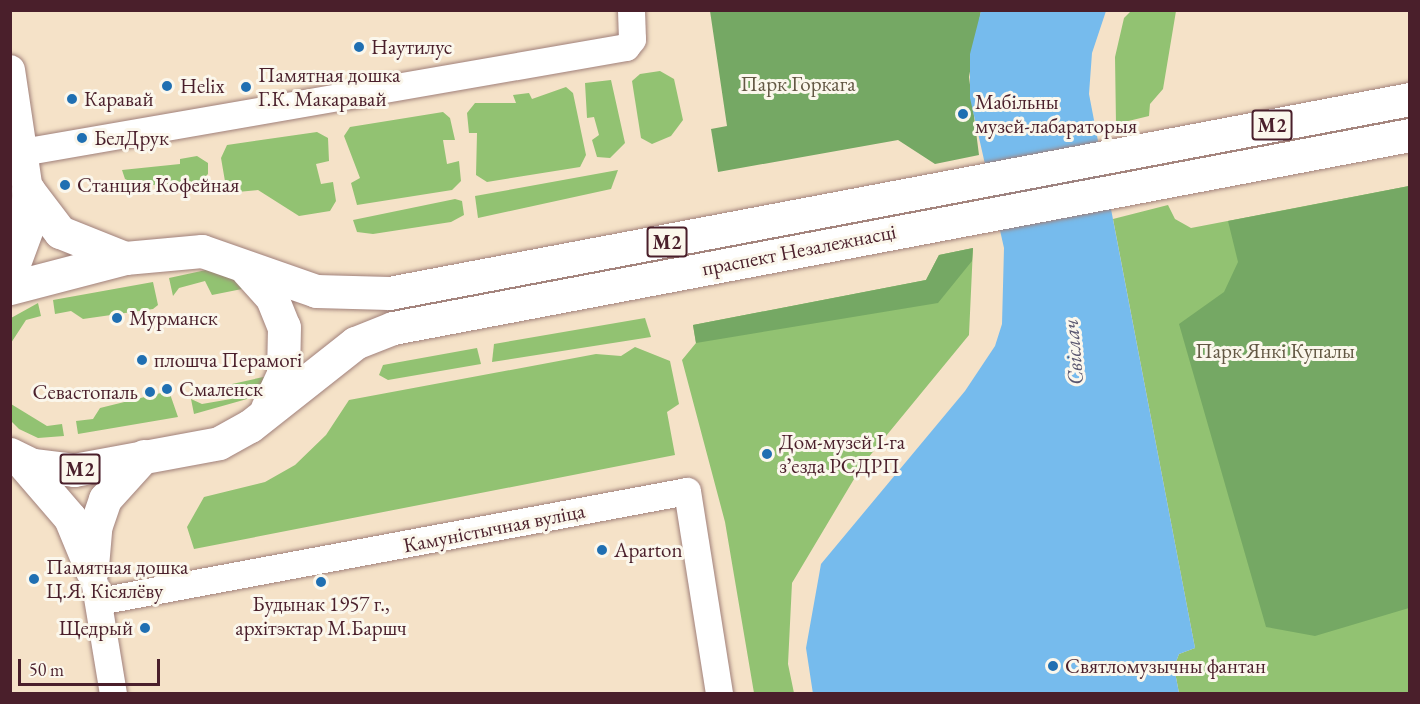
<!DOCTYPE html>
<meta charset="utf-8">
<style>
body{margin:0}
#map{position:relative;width:1420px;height:704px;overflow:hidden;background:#f5e2c8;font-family:"EB Garamond",serif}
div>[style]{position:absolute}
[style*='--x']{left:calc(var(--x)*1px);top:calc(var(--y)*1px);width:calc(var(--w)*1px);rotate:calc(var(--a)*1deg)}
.green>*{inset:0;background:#92c272}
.forest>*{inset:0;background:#75a864}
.water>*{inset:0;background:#76bbed}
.roads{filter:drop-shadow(0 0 2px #a0807a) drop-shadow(0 0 2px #a0807a)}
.tertiary>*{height:27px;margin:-13.5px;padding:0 13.5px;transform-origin:13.5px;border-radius:13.5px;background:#fff}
.secondary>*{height:30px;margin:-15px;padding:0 15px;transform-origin:15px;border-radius:15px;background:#fff}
.primary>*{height:33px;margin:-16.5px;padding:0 16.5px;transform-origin:16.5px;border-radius:16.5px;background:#fff}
.dots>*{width:16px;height:16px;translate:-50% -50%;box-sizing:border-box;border:3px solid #fbf7ec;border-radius:50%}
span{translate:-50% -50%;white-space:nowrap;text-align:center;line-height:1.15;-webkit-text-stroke:6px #fbf7ec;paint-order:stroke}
.shield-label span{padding:2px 4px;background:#fbf7ec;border:2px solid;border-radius:4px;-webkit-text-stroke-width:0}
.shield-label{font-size:20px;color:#4a1f2b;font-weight:700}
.poi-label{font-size:21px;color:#4a1f2b}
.left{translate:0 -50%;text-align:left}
.right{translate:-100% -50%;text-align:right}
.park-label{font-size:21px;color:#635844}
.street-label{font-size:21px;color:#4a1f2b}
.water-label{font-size:22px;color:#59566f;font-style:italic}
.frame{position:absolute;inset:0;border:12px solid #4a1f2b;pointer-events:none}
.scale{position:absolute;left:18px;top:659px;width:142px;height:27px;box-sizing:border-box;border:3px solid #4a1f2b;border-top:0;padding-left:8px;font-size:18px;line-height:21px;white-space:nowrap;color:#4a1f2b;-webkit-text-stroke:4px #fbf7ec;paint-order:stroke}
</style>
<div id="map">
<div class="green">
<div style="clip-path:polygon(1132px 10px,1176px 11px,1163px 89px,1150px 104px,1149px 116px,1116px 124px,1115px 57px,1124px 18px)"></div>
<div style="clip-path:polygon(660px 71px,674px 79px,683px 120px,671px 136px,652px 144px,641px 138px,632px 81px,640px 74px)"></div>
<div style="clip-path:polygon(611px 80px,625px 143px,610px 158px,597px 157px,592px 140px,599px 135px,594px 117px,587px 118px,585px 83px)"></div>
<div style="clip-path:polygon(566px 87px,573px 93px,586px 155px,580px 167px,487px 182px,476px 175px,477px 133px,469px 133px,467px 113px,475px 103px,516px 103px,513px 95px,529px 93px,532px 99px)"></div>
<div style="clip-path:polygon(443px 112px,450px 118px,455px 140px,443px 140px,447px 164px,459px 161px,461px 181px,452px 190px,357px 205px,351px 183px,360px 178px,344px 136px,350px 127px)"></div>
<div style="clip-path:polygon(317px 132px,328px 138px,329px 161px,316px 164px,321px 184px,333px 182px,336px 201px,330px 211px,299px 216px,258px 190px,227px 193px,221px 158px,227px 145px)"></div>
<div style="clip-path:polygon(197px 156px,208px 163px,208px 174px,201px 181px,140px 186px,125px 179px,122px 170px,180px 164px,180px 159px)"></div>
<div style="clip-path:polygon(618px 170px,611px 189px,478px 218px,475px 196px)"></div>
<div style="clip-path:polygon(1409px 186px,1409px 693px,1179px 693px,1174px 667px,1179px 654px,1195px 648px,1113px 219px,1168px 205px,1175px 219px,1191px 228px)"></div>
<div style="clip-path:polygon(455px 199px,462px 201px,464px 215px,451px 222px,373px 234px,357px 232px,353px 220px)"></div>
<div style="clip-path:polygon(973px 248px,969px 335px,863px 464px,792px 583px,788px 664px,794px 693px,754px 693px,725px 522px,682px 360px,696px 343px,693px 325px,926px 280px,939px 255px)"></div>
<div style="clip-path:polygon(206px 270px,220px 271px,252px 287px,212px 295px,205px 281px,179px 288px,173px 296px,169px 278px)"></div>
<div style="clip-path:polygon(153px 282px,158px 305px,153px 309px,83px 319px,71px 311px,55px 314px,53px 300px)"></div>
<div style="clip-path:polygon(38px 303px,41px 316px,26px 320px,11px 343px,11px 318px)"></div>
<div style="clip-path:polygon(645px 318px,651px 337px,492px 362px,494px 344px)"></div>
<div style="clip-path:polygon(635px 347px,670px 361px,679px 404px,667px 412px,675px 455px,194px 549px,187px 527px,204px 497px,265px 482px,295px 465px,326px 435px,349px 400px,596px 354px,621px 356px)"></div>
<div style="clip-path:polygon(477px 348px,481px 364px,388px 380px,379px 375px,383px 365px)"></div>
<div style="clip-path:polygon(268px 376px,247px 399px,194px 414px,191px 399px,202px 404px,231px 399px,232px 384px)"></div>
<div style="clip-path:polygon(169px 391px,178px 417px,78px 434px,76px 421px,93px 419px,100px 408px)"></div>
<div style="clip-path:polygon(11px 404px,47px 426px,62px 424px,64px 436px,38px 438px,19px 429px,11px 421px)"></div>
</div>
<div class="forest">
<div style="clip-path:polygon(710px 11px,981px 11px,969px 77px,979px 155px,935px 164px,898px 140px,718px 172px,711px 129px,727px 126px)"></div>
<div style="clip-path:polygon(1409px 186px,1409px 608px,1315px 636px,1266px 627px,1179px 324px,1224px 292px,1238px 262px,1228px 221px)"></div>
<div style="clip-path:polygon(973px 248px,972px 261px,938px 303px,696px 343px,693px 325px,926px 280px,939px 255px)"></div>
</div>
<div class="water">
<div style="clip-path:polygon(981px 11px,1106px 11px,1092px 53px,1089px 94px,1195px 648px,1179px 654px,1174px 667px,1179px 693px,813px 694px,806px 648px,821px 564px,965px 391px,995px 346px,1002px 324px,1004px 248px,970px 98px,970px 54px)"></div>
</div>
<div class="roads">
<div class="tertiary">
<div style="--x:22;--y:152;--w:613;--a:-9.86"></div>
<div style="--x:626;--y:47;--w:10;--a:-53"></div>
<div style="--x:632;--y:39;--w:29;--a:-92"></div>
<div style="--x:95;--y:585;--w:110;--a:80.6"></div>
<div style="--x:99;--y:601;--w:598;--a:-10.6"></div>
<div style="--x:687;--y:491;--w:206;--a:81"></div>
</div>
<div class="secondary">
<div style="--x:10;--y:70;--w:121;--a:81.5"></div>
</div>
<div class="primary">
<div style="--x:28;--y:190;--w:53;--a:52.7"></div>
<div style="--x:60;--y:232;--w:70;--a:21.8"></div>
<div style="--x:247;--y:270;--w:38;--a:48"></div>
<div style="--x:272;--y:298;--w:31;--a:68"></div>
<div style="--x:284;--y:327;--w:47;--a:91.2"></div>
<div style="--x:283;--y:374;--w:38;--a:115"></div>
<div style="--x:10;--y:274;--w:49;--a:-69.7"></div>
<div style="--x:27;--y:228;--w:38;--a:-88"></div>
<div style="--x:10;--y:288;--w:119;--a:-14.6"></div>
<div style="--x:125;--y:258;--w:77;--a:-5.2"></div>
<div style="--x:202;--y:251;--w:121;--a:19.3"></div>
<div style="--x:316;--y:291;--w:73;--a:1.6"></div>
<div style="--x:389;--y:293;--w:1039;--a:-10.76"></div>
<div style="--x:10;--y:454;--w:25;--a:26"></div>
<div style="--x:33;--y:465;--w:41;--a:7"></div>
<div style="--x:74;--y:470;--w:147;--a:-10.5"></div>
<div style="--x:219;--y:443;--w:35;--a:-29"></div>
<div style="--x:250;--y:426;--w:134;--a:-38.3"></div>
<div style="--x:355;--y:343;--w:41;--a:-21.5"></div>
<div style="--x:393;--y:328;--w:1035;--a:-10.75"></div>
<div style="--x:21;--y:461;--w:75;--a:49.3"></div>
<div style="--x:70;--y:518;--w:57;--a:67.5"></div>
<div style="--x:92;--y:566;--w:38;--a:-85"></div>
<div style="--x:95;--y:528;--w:31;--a:-71"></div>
<div style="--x:105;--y:499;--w:58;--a:-47.8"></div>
</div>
</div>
<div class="dots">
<div style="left:359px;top:47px;background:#1f6fb2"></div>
<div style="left:167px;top:86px;background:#1f6fb2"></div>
<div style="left:246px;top:87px;background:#1f6fb2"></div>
<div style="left:72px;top:99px;background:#1f6fb2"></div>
<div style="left:963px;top:114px;background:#1f6fb2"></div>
<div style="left:82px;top:138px;background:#1f6fb2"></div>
<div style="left:65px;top:185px;background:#1f6fb2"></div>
<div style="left:117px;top:318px;background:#1f6fb2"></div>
<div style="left:142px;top:360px;background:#1f6fb2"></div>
<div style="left:167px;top:389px;background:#1f6fb2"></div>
<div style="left:150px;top:392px;background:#1f6fb2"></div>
<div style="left:767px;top:454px;background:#1f6fb2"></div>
<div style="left:602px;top:550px;background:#1f6fb2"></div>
<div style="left:34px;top:579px;background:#1f6fb2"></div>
<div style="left:321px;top:582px;background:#1f6fb2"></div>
<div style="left:145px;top:628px;background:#1f6fb2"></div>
<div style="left:1053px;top:666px;background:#1f6fb2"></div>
</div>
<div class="shield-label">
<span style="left:1272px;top:125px">М2</span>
<span style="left:667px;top:242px">М2</span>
<span style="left:80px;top:469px">М2</span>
</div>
<div class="poi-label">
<span class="left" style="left:371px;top:47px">Наутилус</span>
<span class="left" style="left:258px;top:87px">Памятная дошка<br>Г.К. Макаравай</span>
<span class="left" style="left:180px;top:86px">Helix</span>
<span class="left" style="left:84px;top:99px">Каравай</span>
<span class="left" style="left:975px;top:114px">Мабільны<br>музей-лабараторыя</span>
<span class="left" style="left:94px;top:138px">БелДрук</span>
<span class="left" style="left:77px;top:185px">Станция Кофейная</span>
<span class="left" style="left:129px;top:318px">Мурманск</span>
<span class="left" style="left:154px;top:360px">плошча Перамогі</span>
<span class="left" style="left:179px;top:389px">Смаленск</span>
<span class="right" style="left:138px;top:392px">Севастопаль</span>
<span class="left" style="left:779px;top:454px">Дом-музей I-га<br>зʼезда РСДРП</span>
<span class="left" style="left:614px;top:550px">Aparton</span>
<span class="left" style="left:46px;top:579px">Памятная дошка<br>Ц.Я. Кісялёву</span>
<span style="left:321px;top:616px">Будынак 1957 г.,<br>архітэктар М.Баршч</span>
<span class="right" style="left:133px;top:628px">Щедрый</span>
<span class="left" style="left:1065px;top:666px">Святломузычны фантан</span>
</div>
<div class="park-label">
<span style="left:798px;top:84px">Парк Горкага</span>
<span style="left:1275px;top:351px">Парк Янкі Купалы</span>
</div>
<div class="street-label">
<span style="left:799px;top:250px;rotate:-11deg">праспект Незалежнасці</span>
<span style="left:494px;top:528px;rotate:-11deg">Камуністычная вуліца</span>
</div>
<div class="water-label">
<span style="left:1073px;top:352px;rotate:-95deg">Свіслач</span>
</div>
<div class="frame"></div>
<div class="scale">50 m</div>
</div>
